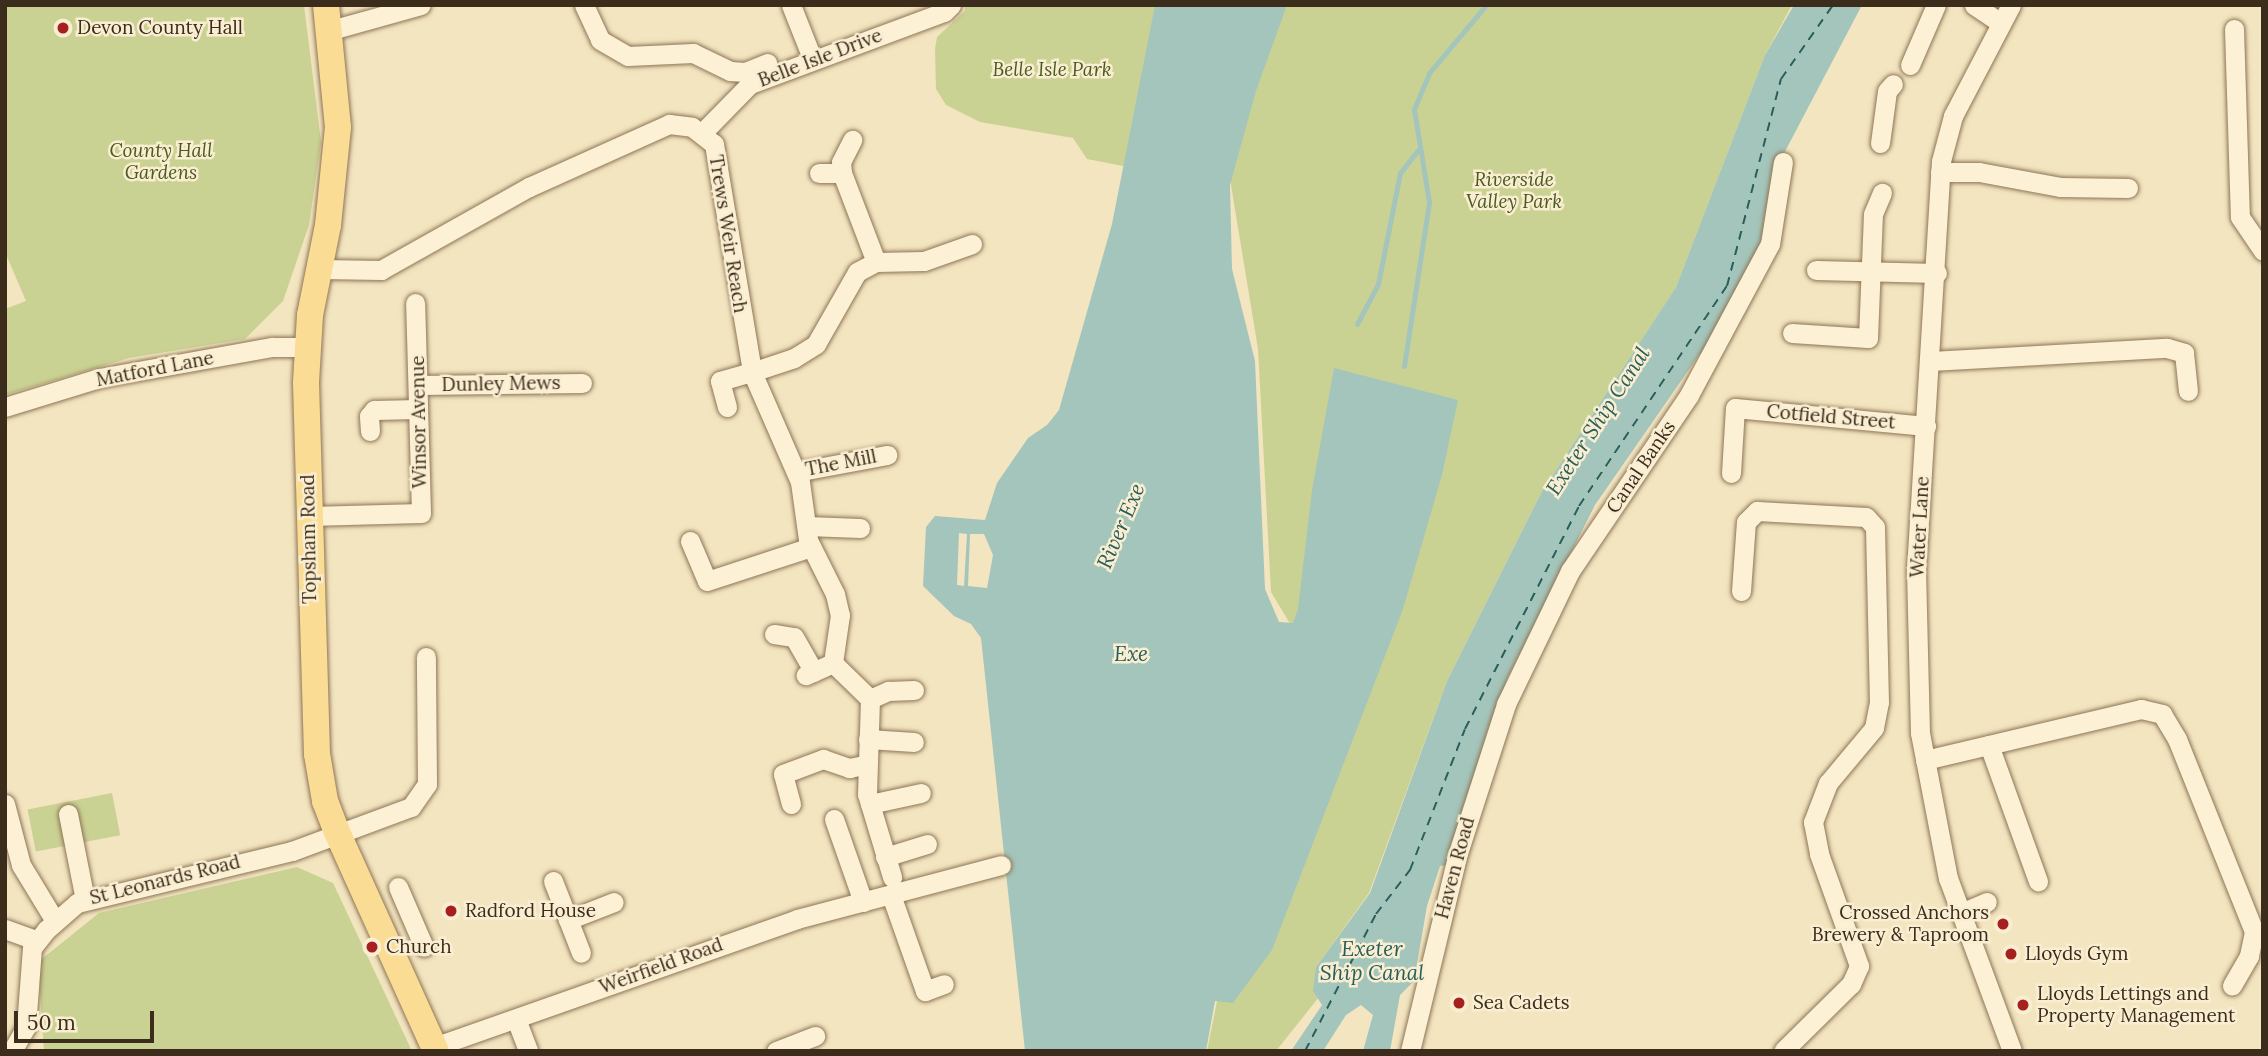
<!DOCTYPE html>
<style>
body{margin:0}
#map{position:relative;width:2268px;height:1056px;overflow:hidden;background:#f3e5c0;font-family:Lora,serif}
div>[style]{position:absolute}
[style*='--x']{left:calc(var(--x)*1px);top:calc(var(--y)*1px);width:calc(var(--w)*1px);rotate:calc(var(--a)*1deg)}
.green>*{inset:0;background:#cad293;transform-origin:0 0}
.water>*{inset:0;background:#a4c5bb}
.stream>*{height:5px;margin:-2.5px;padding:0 2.5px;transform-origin:2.5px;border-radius:2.5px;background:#a4c5bb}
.ferry>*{height:2px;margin-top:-1px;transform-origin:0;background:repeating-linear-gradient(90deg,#295e5b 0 9px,transparent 0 16px)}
.roads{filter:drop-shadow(0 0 2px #8e7556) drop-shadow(0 0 2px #8e7556)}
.minor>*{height:19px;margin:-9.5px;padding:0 9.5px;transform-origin:9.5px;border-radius:9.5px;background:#fcf1d5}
.major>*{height:26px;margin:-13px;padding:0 13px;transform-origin:13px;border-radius:13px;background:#fadc94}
.dots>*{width:19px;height:19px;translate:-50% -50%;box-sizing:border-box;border:4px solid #f9eed1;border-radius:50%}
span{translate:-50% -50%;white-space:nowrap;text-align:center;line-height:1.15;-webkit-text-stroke:5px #f9eed1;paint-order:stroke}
.poi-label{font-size:19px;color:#3c2c1c}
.left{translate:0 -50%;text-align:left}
.right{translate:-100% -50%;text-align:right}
.street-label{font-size:19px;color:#3c2c1c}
.park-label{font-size:19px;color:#4b5b20;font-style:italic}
.water-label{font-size:21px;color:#295e5b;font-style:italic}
.frame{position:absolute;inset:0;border:7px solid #3c2c1c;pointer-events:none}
.scale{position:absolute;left:14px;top:1011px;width:140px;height:32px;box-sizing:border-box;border:4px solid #3c2c1c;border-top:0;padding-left:9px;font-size:21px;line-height:24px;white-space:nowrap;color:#3c2c1c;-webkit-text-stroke:5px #f9eed1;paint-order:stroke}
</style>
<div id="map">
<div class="green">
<div style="clip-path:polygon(5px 5px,304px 5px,321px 142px,309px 225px,283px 301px,245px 339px,129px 358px,5px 395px,5px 309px,26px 301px,5px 252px)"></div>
<div style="clip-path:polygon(965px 5px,1156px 5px,1149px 171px,1087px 159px,1073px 138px,980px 122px,946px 105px,936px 89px,935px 49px,937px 37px,965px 11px)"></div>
<div style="clip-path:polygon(1281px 5px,1792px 5px,1765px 55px,1676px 287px,1541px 493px,1447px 681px,1369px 893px,1316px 967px,1323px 992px,1276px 1051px,1207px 1051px,1292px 627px,1271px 592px,1258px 349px,1229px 173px)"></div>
<div style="left:112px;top:793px;width:43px;height:86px;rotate:79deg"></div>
<div style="clip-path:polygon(297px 867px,333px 883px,412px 1051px,44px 1051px,38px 962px,99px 913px)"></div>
</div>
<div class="water">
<div style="clip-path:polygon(evenodd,1155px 5px,1287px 5px,1256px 91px,1230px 185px,1232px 269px,1255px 361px,1265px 589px,1279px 622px,1293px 623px,1298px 609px,1312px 490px,1334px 368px,1458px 400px,1442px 475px,1403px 609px,1272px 950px,1233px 1003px,1215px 1001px,1206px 1051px,1025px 1051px,981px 638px,971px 624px,954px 616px,923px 586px,926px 527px,935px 516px,985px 520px,997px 483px,1028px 438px,1047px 425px,1059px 410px,1112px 224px,1155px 5px,959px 533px,967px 534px,964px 586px,957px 585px,959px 533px,1155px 5px,970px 534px,984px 534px,993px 555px,987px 588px,968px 586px,970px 534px)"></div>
<div style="clip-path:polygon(1794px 5px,1862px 5px,1780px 161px,1767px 246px,1715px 343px,1699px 355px,1595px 505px,1508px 677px,1447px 865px,1440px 866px,1427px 906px,1414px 981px,1400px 995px,1390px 1051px,1363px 1051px,1373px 1015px,1361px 1005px,1346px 1015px,1323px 1051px,1291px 1051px,1322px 1005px,1313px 991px,1316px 967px,1370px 893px,1447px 681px,1541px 493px,1676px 287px,1765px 55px)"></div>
</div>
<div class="stream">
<div style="--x:1357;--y:324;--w:45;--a:-62.3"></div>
<div style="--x:1378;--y:284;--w:113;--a:-78.8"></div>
<div style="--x:1400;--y:173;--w:29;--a:-52"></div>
<div style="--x:1404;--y:366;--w:166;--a:-81.3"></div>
<div style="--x:1429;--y:202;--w:94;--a:-99.2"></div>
<div style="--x:1414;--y:109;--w:39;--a:-67"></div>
<div style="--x:1429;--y:73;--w:89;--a:-50"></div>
</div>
<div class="ferry">
<div style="--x:1305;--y:1051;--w:154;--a:-62.6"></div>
<div style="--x:1376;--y:914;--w:56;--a:-52.3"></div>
<div style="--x:1410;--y:870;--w:151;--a:-68.7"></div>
<div style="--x:1465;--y:729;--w:250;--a:-62.9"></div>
<div style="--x:1579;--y:506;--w:265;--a:-56.1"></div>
<div style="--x:1727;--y:286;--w:214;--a:-75.4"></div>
<div style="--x:1781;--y:79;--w:90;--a:-54.9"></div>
</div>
<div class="roads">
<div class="minor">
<div style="--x:584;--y:5;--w:38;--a:65"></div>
<div style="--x:600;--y:40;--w:32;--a:30"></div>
<div style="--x:628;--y:56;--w:65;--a:-2.6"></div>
<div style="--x:693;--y:53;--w:41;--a:25.9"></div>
<div style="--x:730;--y:71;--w:15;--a:4"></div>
<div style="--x:745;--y:72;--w:24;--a:-22"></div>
<div style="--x:791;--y:5;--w:57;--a:68.4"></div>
<div style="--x:1974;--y:5;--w:32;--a:34"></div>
<div style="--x:2011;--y:5;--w:125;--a:117.6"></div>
<div style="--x:1953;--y:116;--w:47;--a:104.9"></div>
<div style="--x:1941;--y:161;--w:410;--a:93.5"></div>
<div style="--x:1916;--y:570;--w:163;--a:88.6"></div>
<div style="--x:1920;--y:733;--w:148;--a:79.1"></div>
<div style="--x:1948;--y:878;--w:184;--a:69.7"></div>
<div style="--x:2234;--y:29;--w:188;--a:88.2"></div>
<div style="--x:2240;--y:217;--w:41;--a:55.9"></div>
<div style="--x:331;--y:30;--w:93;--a:-15.5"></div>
<div style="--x:1910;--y:65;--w:65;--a:-66.6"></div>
<div style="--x:703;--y:132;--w:67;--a:-45.6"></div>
<div style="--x:750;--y:84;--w:207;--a:-20.4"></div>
<div style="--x:944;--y:12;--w:10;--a:-45"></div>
<div style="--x:1880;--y:143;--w:52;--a:-82.3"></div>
<div style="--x:1887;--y:91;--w:9;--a:-49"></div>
<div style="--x:1940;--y:172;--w:39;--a:0"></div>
<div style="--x:1979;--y:172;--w:82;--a:10.5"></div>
<div style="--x:2060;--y:187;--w:68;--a:0.8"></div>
<div style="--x:819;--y:173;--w:23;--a:0"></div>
<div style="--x:842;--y:173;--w:95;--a:69.1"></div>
<div style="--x:842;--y:173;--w:11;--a:-95"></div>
<div style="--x:841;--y:162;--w:25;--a:-63"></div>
<div style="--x:321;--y:269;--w:60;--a:1"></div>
<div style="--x:381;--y:270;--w:170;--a:-29.3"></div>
<div style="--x:529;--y:187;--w:154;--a:-24.2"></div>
<div style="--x:669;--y:124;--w:23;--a:7"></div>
<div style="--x:692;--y:127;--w:28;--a:38"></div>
<div style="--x:714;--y:144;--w:231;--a:80.5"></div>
<div style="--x:752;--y:372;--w:44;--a:-18.4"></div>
<div style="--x:794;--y:358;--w:26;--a:-32"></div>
<div style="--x:816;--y:344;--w:83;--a:-60.3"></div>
<div style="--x:857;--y:272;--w:21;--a:-28"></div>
<div style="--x:876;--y:262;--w:48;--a:-1.2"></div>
<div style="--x:924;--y:261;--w:51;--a:-19.5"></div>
<div style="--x:1816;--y:270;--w:121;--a:1.4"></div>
<div style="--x:1792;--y:333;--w:76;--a:3.8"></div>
<div style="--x:1868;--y:338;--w:124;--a:-87.7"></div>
<div style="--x:1873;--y:214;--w:23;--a:-67"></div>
<div style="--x:1931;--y:361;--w:236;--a:-3.2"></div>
<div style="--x:2167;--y:348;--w:18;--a:16"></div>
<div style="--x:2184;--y:353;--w:38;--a:84"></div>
<div style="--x:419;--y:385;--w:163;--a:-0.7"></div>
<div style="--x:5;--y:407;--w:98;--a:-17.1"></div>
<div style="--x:99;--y:378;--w:176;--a:-10.2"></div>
<div style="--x:272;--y:347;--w:36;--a:0"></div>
<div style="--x:727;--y:407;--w:27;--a:-105"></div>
<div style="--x:720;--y:381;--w:33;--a:-16"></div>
<div style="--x:752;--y:372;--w:120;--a:66.4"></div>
<div style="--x:800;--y:482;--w:59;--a:82.1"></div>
<div style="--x:808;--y:540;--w:60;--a:63.4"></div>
<div style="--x:835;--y:594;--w:22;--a:77"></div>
<div style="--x:840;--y:615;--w:49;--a:98.3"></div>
<div style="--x:833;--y:663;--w:30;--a:156"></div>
<div style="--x:370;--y:431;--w:15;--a:-94"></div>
<div style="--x:369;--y:416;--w:8;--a:-50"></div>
<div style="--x:374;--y:410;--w:44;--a:-1.3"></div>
<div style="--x:796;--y:472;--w:93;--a:-10.6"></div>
<div style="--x:1731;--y:473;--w:65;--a:-86.5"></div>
<div style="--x:1735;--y:408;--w:192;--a:5.4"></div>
<div style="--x:309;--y:516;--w:112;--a:-1.5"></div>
<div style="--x:421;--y:513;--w:210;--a:-91.6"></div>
<div style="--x:807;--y:526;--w:53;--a:2.2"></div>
<div style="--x:690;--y:541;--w:43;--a:67"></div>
<div style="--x:707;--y:581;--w:109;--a:-18.1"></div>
<div style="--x:1741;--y:591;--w:69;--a:-85.9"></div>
<div style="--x:1746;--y:522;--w:16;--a:-45"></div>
<div style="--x:1757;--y:511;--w:109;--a:3.2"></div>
<div style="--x:1866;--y:517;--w:13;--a:48"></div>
<div style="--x:1875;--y:527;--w:175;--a:88.7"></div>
<div style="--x:1879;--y:702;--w:26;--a:101"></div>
<div style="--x:1874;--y:728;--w:72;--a:129.9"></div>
<div style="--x:1828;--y:783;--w:42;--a:111"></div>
<div style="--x:1813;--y:822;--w:33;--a:79"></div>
<div style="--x:1819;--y:854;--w:119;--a:70.3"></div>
<div style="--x:1859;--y:966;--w:20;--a:114"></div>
<div style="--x:1851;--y:984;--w:95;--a:135.4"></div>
<div style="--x:774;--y:634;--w:20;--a:9"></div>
<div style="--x:794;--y:637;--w:40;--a:60.3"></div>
<div style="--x:833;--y:663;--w:52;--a:44.2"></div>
<div style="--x:870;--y:699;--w:95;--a:91.8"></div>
<div style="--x:867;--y:794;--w:87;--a:73.2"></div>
<div style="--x:870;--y:699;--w:20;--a:-24"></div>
<div style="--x:888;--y:691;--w:26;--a:-2"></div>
<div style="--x:868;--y:739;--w:46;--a:3.7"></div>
<div style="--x:1989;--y:745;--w:145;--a:70.2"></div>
<div style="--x:1925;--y:760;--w:222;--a:-13.3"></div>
<div style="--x:2141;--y:709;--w:22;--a:13"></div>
<div style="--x:2162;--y:714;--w:29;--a:59"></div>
<div style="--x:2177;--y:739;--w:208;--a:68.2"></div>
<div style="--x:2254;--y:932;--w:25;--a:102"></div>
<div style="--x:2249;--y:956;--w:34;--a:120"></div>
<div style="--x:5;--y:804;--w:63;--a:75.3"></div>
<div style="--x:21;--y:865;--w:66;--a:58.7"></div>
<div style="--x:791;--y:804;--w:31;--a:-105"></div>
<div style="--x:783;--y:774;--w:43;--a:-20.6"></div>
<div style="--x:823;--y:759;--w:28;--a:19"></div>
<div style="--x:849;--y:768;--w:16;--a:-11"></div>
<div style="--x:870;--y:804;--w:52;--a:-12.2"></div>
<div style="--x:68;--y:814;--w:88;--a:78.8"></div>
<div style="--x:834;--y:819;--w:88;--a:70.7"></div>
<div style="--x:885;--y:857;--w:44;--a:-17.2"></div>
<div style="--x:553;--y:881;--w:77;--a:68.7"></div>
<div style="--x:398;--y:887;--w:65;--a:66.6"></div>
<div style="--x:891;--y:895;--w:102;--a:70.5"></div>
<div style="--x:925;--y:991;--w:20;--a:-20"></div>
<div style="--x:1961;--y:913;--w:28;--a:-23"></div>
<div style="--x:568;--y:920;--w:49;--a:-21.4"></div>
<div style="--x:5;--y:929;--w:33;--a:20"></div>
<div style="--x:516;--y:1019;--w:34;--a:69"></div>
<div style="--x:434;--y:1047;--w:385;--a:-19.4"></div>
<div style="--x:797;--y:919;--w:211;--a:-14.8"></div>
<div style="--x:12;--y:1051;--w:28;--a:-60"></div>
<div style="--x:26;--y:1027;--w:79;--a:-85.7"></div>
<div style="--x:32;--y:948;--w:23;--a:-52"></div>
<div style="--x:46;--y:930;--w:41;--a:-41.1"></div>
<div style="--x:77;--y:903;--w:221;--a:-13.6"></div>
<div style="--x:292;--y:851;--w:127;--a:-20.3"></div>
<div style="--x:411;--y:807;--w:28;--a:-55"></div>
<div style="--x:427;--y:784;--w:127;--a:-90.5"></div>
<div style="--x:776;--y:1051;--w:42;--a:-21"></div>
<div style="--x:1410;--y:1051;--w:204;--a:-76.4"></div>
<div style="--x:1458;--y:853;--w:157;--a:-72.1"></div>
<div style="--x:1506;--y:704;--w:148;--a:-64.3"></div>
<div style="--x:1570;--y:571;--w:212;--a:-55.9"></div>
<div style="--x:1689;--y:395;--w:171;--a:-61.8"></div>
<div style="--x:1770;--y:244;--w:83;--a:-81"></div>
</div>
<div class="major">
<div style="--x:326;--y:5;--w:123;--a:84.4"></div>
<div style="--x:338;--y:127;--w:99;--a:95.8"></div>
<div style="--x:328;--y:225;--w:92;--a:101.3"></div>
<div style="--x:310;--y:315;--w:68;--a:93.4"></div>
<div style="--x:306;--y:383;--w:371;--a:88.3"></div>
<div style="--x:317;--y:754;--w:48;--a:80.3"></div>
<div style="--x:325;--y:801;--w:33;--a:69"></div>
<div style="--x:337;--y:832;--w:240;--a:65.7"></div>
</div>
</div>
<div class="dots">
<div style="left:63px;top:28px;background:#a5201f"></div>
<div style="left:451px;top:911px;background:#a5201f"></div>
<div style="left:2003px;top:924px;background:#a5201f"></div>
<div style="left:372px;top:947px;background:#a5201f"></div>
<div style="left:2011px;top:954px;background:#a5201f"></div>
<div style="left:1459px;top:1003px;background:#a5201f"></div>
<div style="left:2023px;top:1005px;background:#a5201f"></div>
</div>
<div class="poi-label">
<span class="left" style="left:77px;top:28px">Devon County Hall</span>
<span class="left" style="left:465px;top:911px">Radford House</span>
<span class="right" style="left:1989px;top:924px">Crossed Anchors<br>Brewery &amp; Taproom</span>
<span class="left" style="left:386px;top:947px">Church</span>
<span class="left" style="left:2025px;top:954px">Lloyds Gym</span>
<span class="left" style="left:2037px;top:1005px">Lloyds Lettings and<br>Property Management</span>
<span class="left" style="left:1473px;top:1003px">Sea Cadets</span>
</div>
<div class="street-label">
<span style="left:820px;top:58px;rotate:-21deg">Belle Isle Drive</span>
<span style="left:728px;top:234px;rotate:81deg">Trews Weir Reach</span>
<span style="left:155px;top:369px;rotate:-11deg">Matford Lane</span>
<span style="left:501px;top:384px;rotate:-1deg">Dunley Mews</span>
<span style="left:1831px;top:417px;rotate:5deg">Cotfield Street</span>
<span style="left:419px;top:422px;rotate:-91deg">Winsor Avenue</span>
<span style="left:841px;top:463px;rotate:-11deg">The Mill</span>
<span style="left:1641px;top:467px;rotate:-56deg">Canal Banks</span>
<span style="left:1920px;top:527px;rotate:-87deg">Water Lane</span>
<span style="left:309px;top:539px;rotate:-91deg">Topsham Road</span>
<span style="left:1455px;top:868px;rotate:-75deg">Haven Road</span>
<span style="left:165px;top:880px;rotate:-14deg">St Leonards Road</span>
<span style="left:661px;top:966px;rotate:-20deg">Weirfield Road</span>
</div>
<div class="park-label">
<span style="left:1052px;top:70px">Belle Isle Park</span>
<span style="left:161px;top:162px">County Hall<br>Gardens</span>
<span style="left:1514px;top:191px">Riverside<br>Valley Park</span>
</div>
<div class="water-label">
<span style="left:1598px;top:421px;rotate:-57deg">Exeter Ship Canal</span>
<span style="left:1121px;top:526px;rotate:-67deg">River Exe</span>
<span style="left:1131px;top:654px">Exe</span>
<span style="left:1372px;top:961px">Exeter<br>Ship Canal</span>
</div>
<div class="frame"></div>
<div class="scale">50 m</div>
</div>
